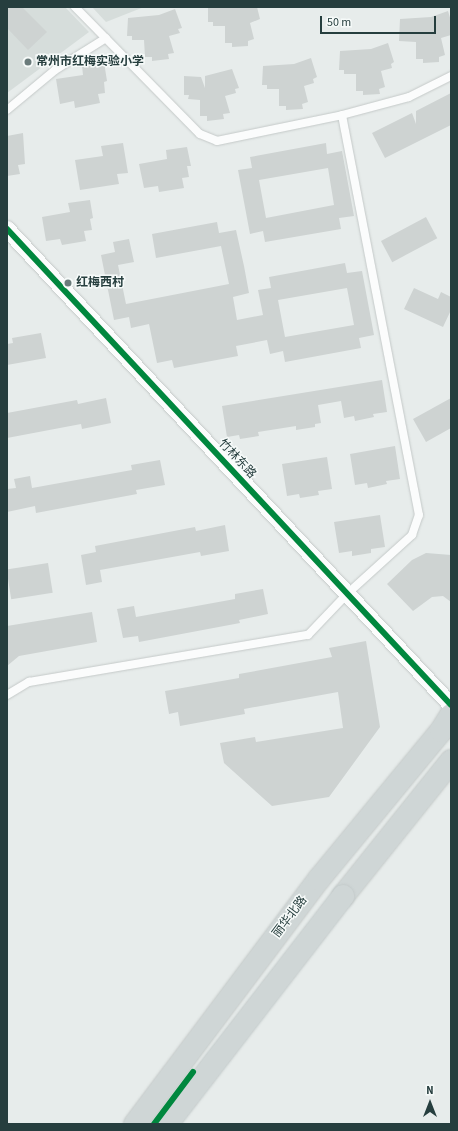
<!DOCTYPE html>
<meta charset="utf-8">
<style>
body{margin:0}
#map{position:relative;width:458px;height:1131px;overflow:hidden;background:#e7eceb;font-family:"Source Sans 3","Noto Sans SC",sans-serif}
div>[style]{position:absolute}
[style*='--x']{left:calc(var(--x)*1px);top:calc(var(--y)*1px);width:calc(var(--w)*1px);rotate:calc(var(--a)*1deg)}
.built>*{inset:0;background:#d6dddb}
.building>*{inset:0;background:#ced3d2;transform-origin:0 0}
.roads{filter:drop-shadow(0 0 1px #c4c9c8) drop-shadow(0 0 1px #c4c9c8)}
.service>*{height:8px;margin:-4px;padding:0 4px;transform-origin:4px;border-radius:4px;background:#fbfcfc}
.minor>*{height:16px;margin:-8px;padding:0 8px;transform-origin:8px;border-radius:8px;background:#fbfcfc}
.primary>*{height:22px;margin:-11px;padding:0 11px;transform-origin:11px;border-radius:11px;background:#cfd6d6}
.bridges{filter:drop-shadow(0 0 1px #c3caca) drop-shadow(0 0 1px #c3caca)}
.primary-bridge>*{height:22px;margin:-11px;padding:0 11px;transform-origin:11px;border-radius:11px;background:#cfd6d6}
.cycleway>*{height:6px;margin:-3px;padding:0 3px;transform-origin:3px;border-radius:3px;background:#00873e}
.dots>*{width:11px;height:11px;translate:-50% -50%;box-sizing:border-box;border:2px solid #f6faf9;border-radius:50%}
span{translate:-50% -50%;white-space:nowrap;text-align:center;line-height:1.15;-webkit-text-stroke:3px #f6faf9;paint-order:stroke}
.poi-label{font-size:12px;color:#263e3e;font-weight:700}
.left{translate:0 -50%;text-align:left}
.street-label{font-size:12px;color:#263e3e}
.frame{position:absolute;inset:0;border:8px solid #263e3e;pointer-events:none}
.north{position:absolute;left:410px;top:1083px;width:40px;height:40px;-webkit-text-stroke:3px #f6faf9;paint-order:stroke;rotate:0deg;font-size:11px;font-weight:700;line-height:16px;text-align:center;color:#263e3e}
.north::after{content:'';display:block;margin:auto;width:14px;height:18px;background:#263e3e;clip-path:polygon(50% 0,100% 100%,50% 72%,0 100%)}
.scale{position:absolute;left:320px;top:16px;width:116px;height:18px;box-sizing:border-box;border:2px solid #263e3e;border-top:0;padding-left:5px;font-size:12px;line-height:14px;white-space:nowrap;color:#263e3e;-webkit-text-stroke:3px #f6faf9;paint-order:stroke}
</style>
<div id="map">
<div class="built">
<div style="clip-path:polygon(7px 7px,65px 7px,89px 32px,7px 93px)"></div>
<div style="clip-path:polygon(92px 7px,144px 7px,106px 22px)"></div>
</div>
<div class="building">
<div style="clip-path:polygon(7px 7px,22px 7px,47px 32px,28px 50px,7px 28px)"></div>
<div style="clip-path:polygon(208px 7px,257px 7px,260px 19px,250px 23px,254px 39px,248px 41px,248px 46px,232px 47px,232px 43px,225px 43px,225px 26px,213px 26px,213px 22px,208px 22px)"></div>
<div style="clip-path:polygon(175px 9px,182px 28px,178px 29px,180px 33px,169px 36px,174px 53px,168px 54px,169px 59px,152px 61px,152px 57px,145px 57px,144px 40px,132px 40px,132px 36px,127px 36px,128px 18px,159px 15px)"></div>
<div style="clip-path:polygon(448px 11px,451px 21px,451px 35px,441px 38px,445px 55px,439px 57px,439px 62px,423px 63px,423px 59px,416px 59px,416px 42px,399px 41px,400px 19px,431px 17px)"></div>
<div style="clip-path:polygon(388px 43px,394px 62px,391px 64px,392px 68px,381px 71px,385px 87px,379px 89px,380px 94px,363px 95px,363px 91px,356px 91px,356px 74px,344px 74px,344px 70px,339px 70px,340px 51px,371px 49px)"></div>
<div style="clip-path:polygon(311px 58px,317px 77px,313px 79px,314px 83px,304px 86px,308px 102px,302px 104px,303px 109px,286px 110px,286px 106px,279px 106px,279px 89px,267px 89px,267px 85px,262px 85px,263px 66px,294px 64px)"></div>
<div style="clip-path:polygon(104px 62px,107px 81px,104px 82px,105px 93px,98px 94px,100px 103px,75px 108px,74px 101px,60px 104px,56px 79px,83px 75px,82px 66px)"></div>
<div style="clip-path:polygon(232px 69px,239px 88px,235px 89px,236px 93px,225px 96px,230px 113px,223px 114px,224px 119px,207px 121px,207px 116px,200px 116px,200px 100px,188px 99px,189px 95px,184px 95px,184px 76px,201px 77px,205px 88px,205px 76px)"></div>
<div style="clip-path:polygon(451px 93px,451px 125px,385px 158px,372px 133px,412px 113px,416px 124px,416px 111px)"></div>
<div style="clip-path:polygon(23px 133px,25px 164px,18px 165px,20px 174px,7px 176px,7px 136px)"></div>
<div style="clip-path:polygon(123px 143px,128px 173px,117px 174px,119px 184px,80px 190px,75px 160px,103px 156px,101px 146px)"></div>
<div style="clip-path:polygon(evenodd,326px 143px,327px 154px,342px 151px,354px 216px,339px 218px,341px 229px,265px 242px,263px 231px,250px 234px,238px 170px,252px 168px,250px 157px,326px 143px,328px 168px,334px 205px,266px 218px,259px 180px,328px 168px)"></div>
<div style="clip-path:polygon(187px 147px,191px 166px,187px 166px,189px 177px,182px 178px,184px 188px,159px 192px,158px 186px,144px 188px,139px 164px,167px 159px,166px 150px)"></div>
<div style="clip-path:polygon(90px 200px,93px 218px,90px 219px,92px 230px,84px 231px,86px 241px,62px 245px,60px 239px,46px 241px,42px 217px,70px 212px,68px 203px)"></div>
<div style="left:426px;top:217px;width:24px;height:51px;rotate:62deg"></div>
<div style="clip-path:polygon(evenodd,217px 222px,219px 233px,236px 230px,244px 266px,249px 293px,233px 297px,237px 320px,263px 315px,258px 290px,271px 288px,269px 277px,345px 263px,347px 273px,362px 271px,374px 335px,359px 338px,361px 348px,285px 362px,283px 351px,270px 354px,267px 340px,236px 346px,238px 356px,174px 368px,172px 360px,157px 363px,149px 324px,131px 328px,129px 317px,114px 320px,101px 255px,115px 252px,113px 242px,129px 239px,134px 262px,118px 265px,126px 304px,229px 284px,221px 246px,156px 258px,152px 234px,217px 222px,347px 288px,354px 325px,285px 337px,278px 300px,347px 288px)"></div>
<div style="clip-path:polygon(414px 288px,438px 299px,441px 292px,451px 297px,451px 310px,443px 327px,404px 309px)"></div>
<div style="clip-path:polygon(41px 333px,46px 358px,7px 365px,7px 344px,13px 343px,12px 338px)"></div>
<div style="clip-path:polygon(382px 380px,387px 412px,373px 414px,374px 417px,355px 421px,354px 416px,344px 418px,341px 401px,318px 405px,321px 423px,315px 424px,315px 427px,296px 430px,296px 426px,258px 432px,259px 436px,240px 439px,239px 435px,227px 437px,222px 406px)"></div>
<div style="clip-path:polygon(106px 398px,111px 423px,82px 429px,81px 424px,7px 438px,7px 413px,77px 400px,78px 404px)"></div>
<div style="clip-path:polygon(451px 398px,451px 428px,426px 442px,413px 419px)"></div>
<div style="clip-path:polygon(395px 446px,400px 479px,386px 481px,387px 484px,368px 488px,367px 483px,355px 485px,350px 454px)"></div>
<div style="clip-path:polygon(327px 457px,332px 489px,318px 491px,319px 495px,300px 498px,299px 494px,287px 496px,282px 464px)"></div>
<div style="clip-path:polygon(160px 460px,165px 485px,136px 490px,137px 494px,36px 513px,35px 506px,7px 512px,7px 489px,16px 488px,14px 479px,30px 476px,32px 488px,132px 470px,131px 465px)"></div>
<div style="clip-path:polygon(380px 515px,385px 547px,371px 549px,371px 553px,352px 556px,352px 551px,339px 553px,334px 522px)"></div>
<div style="clip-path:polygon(225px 525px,229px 551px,201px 556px,200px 552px,100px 570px,102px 582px,86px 585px,81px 555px,96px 552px,95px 546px,195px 527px,196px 531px)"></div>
<div style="clip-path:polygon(426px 553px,451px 555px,451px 602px,443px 596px,432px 597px,413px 611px,387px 584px,412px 560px)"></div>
<div style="left:48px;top:563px;width:30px;height:42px;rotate:81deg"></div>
<div style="clip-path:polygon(263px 589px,268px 614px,239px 620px,240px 623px,139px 642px,138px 636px,123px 638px,117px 609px,134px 606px,136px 617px,235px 599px,235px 594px)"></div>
<div style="clip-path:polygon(92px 612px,97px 642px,19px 656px,7px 666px,7px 626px)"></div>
<div style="clip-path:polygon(366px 641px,380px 727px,329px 797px,272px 806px,224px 763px,220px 743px,255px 737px,256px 742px,343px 728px,338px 692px,244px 709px,245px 714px,180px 726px,178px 712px,169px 714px,165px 691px,239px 678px,239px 674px,332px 657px,329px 648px)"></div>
</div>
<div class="roads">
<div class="service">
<div style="--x:75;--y:7;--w:178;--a:45.5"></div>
<div style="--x:200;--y:134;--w:18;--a:22"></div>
<div style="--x:217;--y:141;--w:128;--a:-11.7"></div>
<div style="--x:342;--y:115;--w:69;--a:-15"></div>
<div style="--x:409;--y:97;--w:47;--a:-26.6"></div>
<div style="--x:7;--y:110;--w:62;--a:-39.8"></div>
<div style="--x:55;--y:70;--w:60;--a:-32.1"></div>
<div style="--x:7;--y:695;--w:26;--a:-31"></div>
<div style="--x:29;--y:682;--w:283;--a:-9.6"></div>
<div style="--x:308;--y:635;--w:57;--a:-46.4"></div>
<div style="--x:347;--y:594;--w:88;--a:-42.2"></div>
<div style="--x:412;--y:535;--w:21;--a:-71"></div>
<div style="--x:419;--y:515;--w:407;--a:-100.9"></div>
</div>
<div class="minor">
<div style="--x:7;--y:229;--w:651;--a:46.99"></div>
</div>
<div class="primary">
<div style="--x:343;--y:896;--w:173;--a:-51.3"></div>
<div style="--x:135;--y:1124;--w:306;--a:-53.1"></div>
<div style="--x:319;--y:879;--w:192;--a:-50.5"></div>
<div style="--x:441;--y:731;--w:19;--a:-58"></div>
</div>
</div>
<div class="bridges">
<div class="primary-bridge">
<div style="--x:167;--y:1124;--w:288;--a:-52.3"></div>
</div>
</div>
<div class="cycleway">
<div style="--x:7;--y:229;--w:651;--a:46.99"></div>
<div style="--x:154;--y:1124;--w:65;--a:-53.1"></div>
</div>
<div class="dots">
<div style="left:28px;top:62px;background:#6a7b7b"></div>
<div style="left:68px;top:283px;background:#6a7b7b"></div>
</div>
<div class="poi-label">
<span class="left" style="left:36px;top:62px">常州市红梅实验小学</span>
<span class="left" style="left:76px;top:283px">红梅西村</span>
</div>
<div class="street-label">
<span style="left:237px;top:459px;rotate:47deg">竹林东路</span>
<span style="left:290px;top:917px;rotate:-53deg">丽华北路</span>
</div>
<div class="frame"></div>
<div class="north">N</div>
<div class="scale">50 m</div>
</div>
